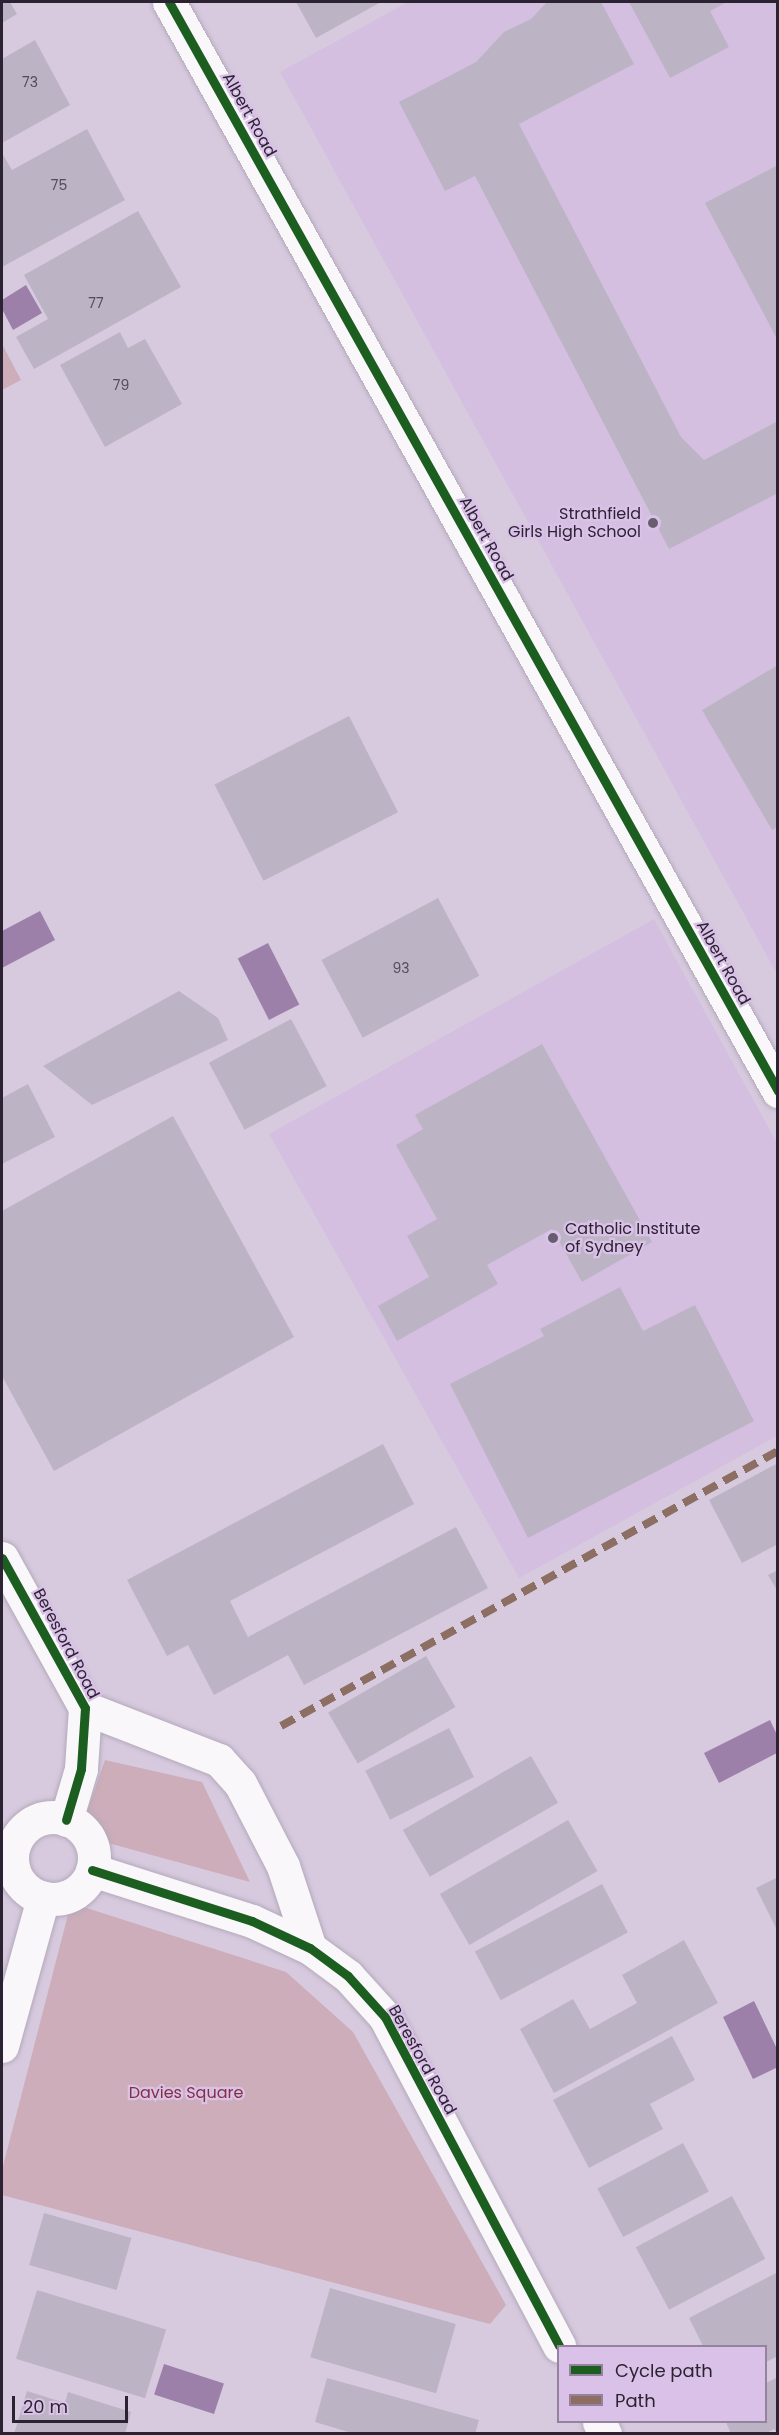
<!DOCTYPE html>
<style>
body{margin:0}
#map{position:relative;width:779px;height:2435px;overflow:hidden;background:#d7cadf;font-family:Poppins,sans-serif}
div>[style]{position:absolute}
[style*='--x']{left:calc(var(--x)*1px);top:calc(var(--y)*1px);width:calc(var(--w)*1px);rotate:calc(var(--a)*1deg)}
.built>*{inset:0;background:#d4bfe1}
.green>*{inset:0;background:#ccadb9}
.water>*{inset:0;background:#9c80aa;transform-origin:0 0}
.building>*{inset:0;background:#bcb4c5;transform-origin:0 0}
.roads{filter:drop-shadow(0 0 2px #b4a9ba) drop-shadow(0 0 2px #b4a9ba)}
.minor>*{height:33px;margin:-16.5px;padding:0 16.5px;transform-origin:16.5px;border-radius:16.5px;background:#f9f7fa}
.minor>.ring{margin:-16.5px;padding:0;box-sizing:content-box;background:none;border:33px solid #f9f7fa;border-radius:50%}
.quiet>*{height:8px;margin-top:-4px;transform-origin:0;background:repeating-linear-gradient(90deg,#8d6e63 0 15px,transparent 0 23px)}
.cycleway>*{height:9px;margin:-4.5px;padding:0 4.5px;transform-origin:4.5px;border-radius:4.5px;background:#1b5e20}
.dots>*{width:16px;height:16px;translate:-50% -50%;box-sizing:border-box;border:3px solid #dac1e8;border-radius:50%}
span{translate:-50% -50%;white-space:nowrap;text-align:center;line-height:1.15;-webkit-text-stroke:4.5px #dac1e8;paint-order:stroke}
.number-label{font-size:14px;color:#534a5a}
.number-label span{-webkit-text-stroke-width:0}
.street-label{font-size:16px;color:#2c2332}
.poi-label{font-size:16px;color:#2c2332}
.right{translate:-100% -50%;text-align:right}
.left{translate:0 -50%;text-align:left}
.park-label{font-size:16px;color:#84313f}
.frame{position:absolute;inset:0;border:3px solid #2c2332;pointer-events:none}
.legend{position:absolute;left:557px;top:2345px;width:210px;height:78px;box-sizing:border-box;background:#dac1e8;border:2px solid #94829f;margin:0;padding:8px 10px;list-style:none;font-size:18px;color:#2c2332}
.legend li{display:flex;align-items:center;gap:12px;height:30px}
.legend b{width:30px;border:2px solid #94829f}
.scale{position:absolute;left:12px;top:2396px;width:116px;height:27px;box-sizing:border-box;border:3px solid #2c2332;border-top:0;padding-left:8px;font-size:18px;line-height:21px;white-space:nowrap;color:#2c2332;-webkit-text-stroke:4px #dac1e8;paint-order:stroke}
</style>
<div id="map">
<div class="built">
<div style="clip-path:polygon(408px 2px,777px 2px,777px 974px,280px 72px)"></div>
<div style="clip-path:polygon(654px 919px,777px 1143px,777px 1436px,519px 1578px,269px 1134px)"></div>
</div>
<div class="green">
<div style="clip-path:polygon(2px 344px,21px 380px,2px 390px)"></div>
<div style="clip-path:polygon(105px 1760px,202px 1782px,250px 1882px,79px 1835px)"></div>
<div style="clip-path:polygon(71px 1903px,286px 1972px,353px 2032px,506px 2305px,490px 2324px,2px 2195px,2px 2170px)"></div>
</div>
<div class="water">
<div style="clip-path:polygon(26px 285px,42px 313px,13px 330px,2px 309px,2px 300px)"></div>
<div style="clip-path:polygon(40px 911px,55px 940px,2px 968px,2px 931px)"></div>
<div style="left:268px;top:943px;width:69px;height:34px;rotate:63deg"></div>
<div style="clip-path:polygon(770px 1720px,777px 1735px,777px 1753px,719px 1783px,704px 1753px)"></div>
<div style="clip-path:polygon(754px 2001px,777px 2049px,778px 2067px,753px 2079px,723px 2017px)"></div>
<div style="left:164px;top:2364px;width:63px;height:32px;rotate:18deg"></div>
</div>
<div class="building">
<div style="clip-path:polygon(2px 2px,10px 2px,17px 14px,2px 23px)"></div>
<div style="clip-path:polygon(296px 2px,381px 2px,316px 38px)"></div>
<div style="clip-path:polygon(547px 2px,601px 2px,634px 64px,519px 124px,681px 437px,704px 460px,778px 421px,778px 493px,669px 549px,475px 176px,445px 191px,399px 102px,476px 62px,504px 32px,531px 19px)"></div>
<div style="clip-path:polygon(629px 2px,727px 2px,710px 11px,729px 47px,670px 78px)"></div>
<div style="clip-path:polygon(35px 40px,70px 105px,2px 143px,2px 59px)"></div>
<div style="clip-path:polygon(87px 129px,125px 200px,2px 267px,2px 153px,12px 170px)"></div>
<div style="clip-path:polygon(778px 165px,778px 336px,776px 337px,705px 203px)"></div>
<div style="clip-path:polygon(138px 211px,181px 287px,34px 369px,16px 337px,48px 319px,24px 275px)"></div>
<div style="clip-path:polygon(120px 332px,128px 348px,145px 339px,182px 404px,105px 447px,60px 365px)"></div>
<div style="clip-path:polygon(778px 665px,778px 827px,772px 830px,702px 710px)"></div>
<div style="left:349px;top:716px;width:108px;height:151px;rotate:63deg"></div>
<div style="left:438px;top:898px;width:88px;height:132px;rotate:62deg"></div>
<div style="clip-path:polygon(179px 991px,218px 1018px,228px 1040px,92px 1105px,43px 1066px)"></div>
<div style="left:291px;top:1019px;width:76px;height:93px;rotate:62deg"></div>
<div style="clip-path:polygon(542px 1044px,652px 1242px,582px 1282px,552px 1229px,487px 1265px,498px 1284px,397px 1341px,378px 1306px,429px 1277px,407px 1236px,437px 1219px,396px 1145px,423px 1129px,415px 1115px)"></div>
<div style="clip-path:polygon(28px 1084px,55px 1137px,2px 1164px,2px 1098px)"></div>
<div style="clip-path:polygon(173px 1116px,294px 1337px,54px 1471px,2px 1376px,2px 1211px)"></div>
<div style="clip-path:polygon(620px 1287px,643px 1331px,695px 1305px,754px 1421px,528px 1538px,450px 1384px,544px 1336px,540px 1329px)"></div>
<div style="clip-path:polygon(383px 1444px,414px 1504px,230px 1601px,248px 1637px,456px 1527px,488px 1588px,304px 1685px,288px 1655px,214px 1695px,188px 1645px,167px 1656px,127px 1580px)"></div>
<div style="clip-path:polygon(778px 1463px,778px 1544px,742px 1563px,709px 1500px)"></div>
<div style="clip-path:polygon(778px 1570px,778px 1592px,768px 1575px)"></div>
<div style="left:426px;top:1656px;width:59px;height:113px;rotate:60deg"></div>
<div style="left:449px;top:1728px;width:55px;height:94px;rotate:63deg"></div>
<div style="left:531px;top:1756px;width:54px;height:148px;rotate:60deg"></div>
<div style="left:568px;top:1820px;width:59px;height:148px;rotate:60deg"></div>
<div style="clip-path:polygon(778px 1877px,778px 1932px,756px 1888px)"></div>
<div style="left:602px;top:1884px;width:55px;height:144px;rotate:62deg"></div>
<div style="clip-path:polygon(684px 1940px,718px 2003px,554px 2093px,520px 2029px,573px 1999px,590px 2029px,637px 2003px,622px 1975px)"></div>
<div style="clip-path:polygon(672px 2036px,695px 2080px,650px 2104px,663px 2129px,589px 2168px,553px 2100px)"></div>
<div style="left:683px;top:2143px;width:55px;height:97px;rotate:62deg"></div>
<div style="left:732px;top:2196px;width:71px;height:109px;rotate:62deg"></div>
<div style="left:44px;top:2213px;width:91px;height:54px;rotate:16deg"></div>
<div style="clip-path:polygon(778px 2272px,778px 2356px,766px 2362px,766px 2346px,703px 2346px,689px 2318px)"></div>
<div style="left:330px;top:2288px;width:131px;height:72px;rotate:16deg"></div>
<div style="left:37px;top:2290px;width:135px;height:72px;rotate:17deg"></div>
<div style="clip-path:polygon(778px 2377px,778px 2434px,774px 2429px,765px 2434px,731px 2434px,726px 2422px,766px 2422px,766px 2383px)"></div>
<div style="clip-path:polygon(327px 2378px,479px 2420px,475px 2434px,355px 2434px,315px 2422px)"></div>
<div style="clip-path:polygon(27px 2391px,65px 2403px,68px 2392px,131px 2412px,125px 2434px,14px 2434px)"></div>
</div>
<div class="roads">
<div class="minor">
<div style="--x:169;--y:2;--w:1248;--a:60.78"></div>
<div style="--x:2;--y:1558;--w:171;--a:61"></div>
<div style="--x:85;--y:1708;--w:61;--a:93.8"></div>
<div style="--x:81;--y:1769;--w:53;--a:106.4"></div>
<div style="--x:85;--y:1708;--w:144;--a:21.2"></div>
<div style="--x:219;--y:1760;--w:31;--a:48"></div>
<div style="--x:240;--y:1783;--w:93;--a:62.6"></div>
<div style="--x:283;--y:1866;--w:86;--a:71.8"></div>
<div class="ring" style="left:12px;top:1817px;width:49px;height:49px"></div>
<div style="--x:92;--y:1870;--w:168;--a:17.7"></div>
<div style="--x:252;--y:1921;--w:64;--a:25"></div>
<div style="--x:310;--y:1948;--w:47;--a:36.4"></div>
<div style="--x:348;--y:1976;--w:55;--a:47.9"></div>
<div style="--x:385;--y:2017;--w:372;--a:62.1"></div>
<div style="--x:2;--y:2046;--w:154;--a:-74.5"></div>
<div style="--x:599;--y:2422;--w:13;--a:63"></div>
</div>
</div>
<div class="quiet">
<div style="--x:281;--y:1726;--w:568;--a:-28.96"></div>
</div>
<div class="cycleway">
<div style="--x:169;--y:2;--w:1248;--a:60.78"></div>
<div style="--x:2;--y:1558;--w:171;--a:61"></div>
<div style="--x:85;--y:1708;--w:61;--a:93.8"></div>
<div style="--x:81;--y:1769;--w:53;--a:106.4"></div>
<div style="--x:92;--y:1870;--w:168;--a:17.7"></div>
<div style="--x:252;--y:1921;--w:64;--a:25"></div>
<div style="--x:310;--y:1948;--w:47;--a:36.4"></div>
<div style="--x:348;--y:1976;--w:55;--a:47.9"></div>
<div style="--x:385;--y:2017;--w:372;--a:62.1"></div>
</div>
<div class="dots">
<div style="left:653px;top:523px;background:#685d6f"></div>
<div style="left:553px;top:1238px;background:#685d6f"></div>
</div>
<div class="number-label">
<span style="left:30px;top:82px">73</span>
<span style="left:59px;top:185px">75</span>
<span style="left:96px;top:303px">77</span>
<span style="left:121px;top:385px">79</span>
<span style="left:401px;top:968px">93</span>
</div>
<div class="street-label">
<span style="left:249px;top:115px;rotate:61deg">Albert Road</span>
<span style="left:486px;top:539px;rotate:61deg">Albert Road</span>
<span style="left:723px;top:963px;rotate:61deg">Albert Road</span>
<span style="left:66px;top:1644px;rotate:62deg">Beresford Road</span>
<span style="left:422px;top:2060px;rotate:61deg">Beresford Road</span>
</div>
<div class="poi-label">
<span class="right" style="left:641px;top:523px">Strathfield<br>Girls High School</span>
<span class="left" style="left:565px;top:1238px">Catholic Institute<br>of Sydney</span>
</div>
<div class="park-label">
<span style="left:186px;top:2093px">Davies Square</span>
</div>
<div class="frame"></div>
<ul class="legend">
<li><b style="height:8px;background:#1b5e20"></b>Cycle path</li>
<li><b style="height:8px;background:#8d6e63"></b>Path</li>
</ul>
<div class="scale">20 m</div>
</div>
